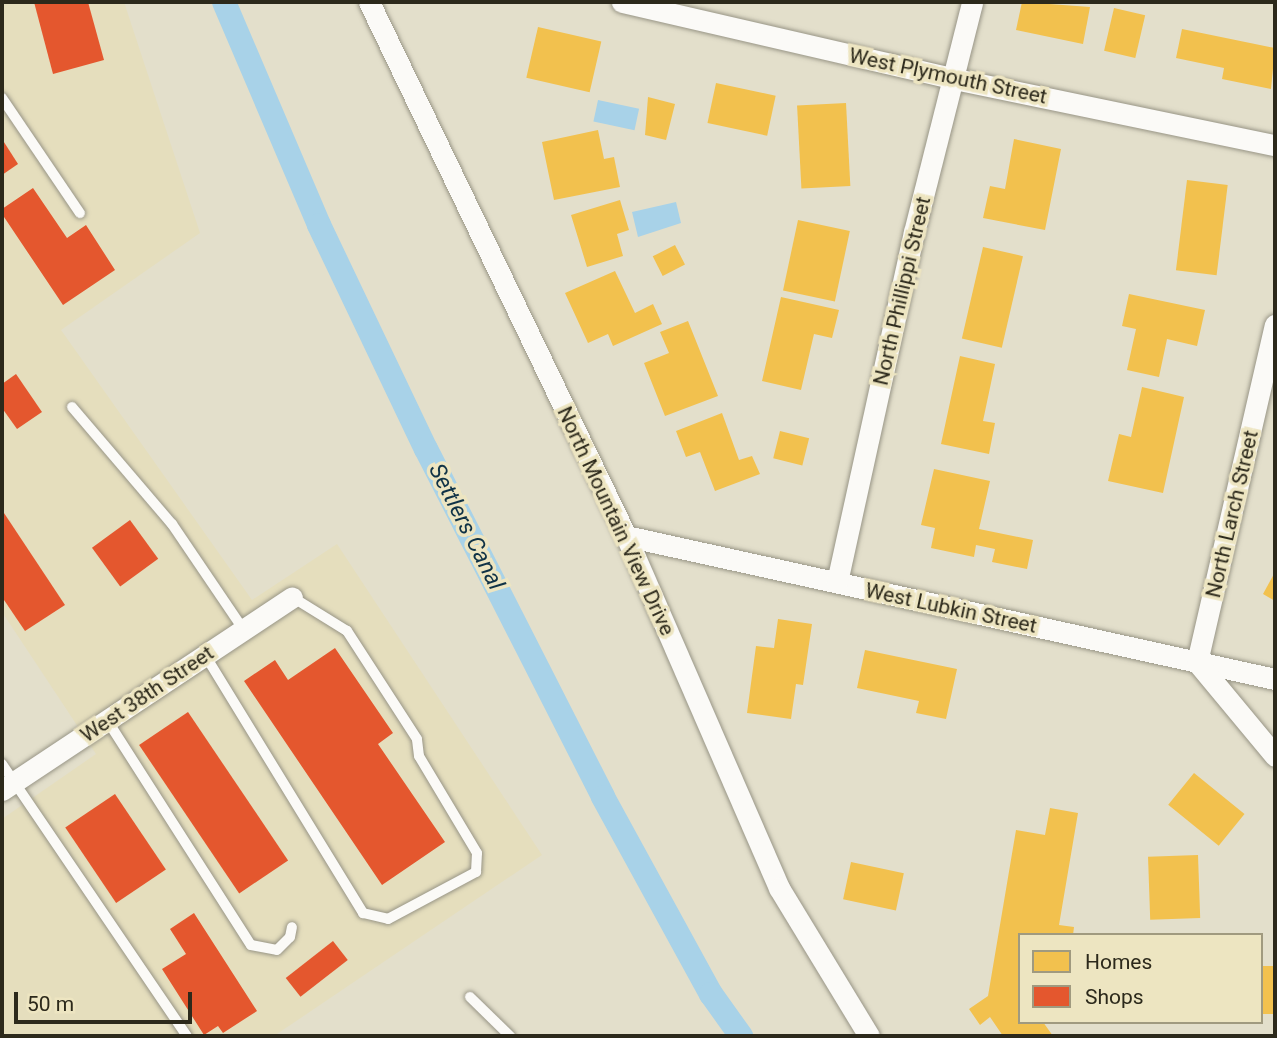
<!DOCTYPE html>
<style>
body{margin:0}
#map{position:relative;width:1277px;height:1038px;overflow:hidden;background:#e3dfcb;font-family:Roboto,sans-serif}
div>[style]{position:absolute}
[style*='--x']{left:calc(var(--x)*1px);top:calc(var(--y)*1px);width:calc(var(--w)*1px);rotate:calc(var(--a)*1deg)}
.built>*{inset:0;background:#e5debd}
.water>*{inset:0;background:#a8d2e8;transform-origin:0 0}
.homes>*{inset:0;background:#f2c14e;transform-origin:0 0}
.shops>*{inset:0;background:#e4572e;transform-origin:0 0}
.canal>*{height:24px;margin:-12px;padding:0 12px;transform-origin:12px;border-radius:12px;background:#a8d2e8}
.roads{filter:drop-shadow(0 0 2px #989586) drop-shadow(0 0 2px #989586)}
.lane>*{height:10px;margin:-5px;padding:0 5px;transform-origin:5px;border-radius:5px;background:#fbfaf7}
.street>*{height:21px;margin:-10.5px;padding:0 10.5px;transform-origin:10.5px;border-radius:10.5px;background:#fbfaf7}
span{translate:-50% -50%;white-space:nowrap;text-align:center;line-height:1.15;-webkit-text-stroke:7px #ede5c1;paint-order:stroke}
.street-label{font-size:21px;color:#2c291b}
.water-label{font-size:23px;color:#0f3246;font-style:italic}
.frame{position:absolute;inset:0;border:4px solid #2c291b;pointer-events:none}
.legend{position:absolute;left:1018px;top:933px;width:245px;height:91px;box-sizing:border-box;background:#ede5c1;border:2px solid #a09a7f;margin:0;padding:9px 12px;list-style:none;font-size:21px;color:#2c291b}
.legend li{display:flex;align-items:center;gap:14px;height:35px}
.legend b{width:35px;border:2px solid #a09a7f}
.scale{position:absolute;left:14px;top:992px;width:178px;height:32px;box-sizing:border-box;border:4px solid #2c291b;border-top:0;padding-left:9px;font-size:21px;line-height:24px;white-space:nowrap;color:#2c291b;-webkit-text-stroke:5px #ede5c1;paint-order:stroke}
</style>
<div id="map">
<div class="built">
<div style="clip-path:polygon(2px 2px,124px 2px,200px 233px,61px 330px,252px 600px,337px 544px,542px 855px,274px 1036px,2px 1036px,2px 819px,96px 754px,2px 612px)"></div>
</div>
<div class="water">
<div style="left:598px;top:100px;width:42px;height:22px;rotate:12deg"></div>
<div style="clip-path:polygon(676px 202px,681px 223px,638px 237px,632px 212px)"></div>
</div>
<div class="homes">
<div style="clip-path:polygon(1022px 2px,1090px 7px,1083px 44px,1016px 30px)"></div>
<div style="left:1114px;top:8px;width:32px;height:44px;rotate:13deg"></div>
<div style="left:538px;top:27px;width:65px;height:52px;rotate:13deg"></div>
<div style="clip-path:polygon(1182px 29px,1275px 48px,1271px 89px,1222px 79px,1224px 68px,1176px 58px)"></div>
<div style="left:716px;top:83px;width:61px;height:41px;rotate:12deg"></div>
<div style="clip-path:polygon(648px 97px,675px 104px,666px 140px,645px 135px)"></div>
<div style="left:846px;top:103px;width:83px;height:49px;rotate:87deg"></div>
<div style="clip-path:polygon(598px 130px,604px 159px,614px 157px,620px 187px,554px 200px,542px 142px)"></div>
<div style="clip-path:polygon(1014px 139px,1061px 149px,1045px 230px,983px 218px,990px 186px,1005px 189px)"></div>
<div style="left:1187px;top:180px;width:41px;height:91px;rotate:7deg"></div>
<div style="clip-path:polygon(620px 200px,629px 230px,617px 234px,623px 256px,587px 267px,571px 215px)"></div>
<div style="left:798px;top:220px;width:53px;height:72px;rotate:12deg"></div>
<div style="left:675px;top:245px;width:22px;height:25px;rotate:63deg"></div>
<div style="left:983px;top:247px;width:41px;height:94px;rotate:13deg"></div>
<div style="clip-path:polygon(615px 271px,635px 313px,653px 304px,662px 324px,613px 346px,608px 334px,588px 343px,565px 293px)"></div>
<div style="clip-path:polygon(1129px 294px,1205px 310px,1197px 346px,1167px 339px,1159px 377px,1127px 370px,1136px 329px,1122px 326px)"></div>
<div style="clip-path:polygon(781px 297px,839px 310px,832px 338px,814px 334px,801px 390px,762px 381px)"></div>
<div style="clip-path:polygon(688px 321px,718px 396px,665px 416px,644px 363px,669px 353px,660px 332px)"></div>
<div style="clip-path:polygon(960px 356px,995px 364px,983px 421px,995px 423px,989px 454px,941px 444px)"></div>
<div style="clip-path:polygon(1142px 387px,1184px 397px,1163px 493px,1108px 481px,1119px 434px,1131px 437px)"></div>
<div style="clip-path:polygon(722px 413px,739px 460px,752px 456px,760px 474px,715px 491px,700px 452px,686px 457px,676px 431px)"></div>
<div style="left:780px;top:431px;width:30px;height:28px;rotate:14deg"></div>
<div style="clip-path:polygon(934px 469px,990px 481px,979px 529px,1033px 540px,1027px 569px,992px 562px,995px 549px,976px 545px,974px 557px,931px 548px,935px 528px,921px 525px)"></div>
<div style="clip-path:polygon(1275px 572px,1275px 601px,1263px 594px)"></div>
<div style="clip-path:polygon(778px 619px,812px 624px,803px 685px,796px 684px,791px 719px,747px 713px,756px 646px,774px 648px)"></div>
<div style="clip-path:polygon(865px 650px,957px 669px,946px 719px,916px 713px,919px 701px,857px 688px)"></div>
<div style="left:1194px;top:773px;width:65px;height:41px;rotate:39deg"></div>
<div style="clip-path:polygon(1050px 808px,1078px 813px,1059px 925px,1074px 927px,1073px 935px,1020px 935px,1020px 1022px,1043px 1022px,1053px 1036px,1003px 1036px,990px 1017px,980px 1025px,969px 1009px,988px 996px,1016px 830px,1045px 835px)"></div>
<div style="left:1198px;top:855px;width:63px;height:50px;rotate:88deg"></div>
<div style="left:851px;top:862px;width:54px;height:38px;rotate:12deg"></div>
<div style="left:1275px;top:966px;width:48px;height:14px;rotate:90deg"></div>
</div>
<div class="shops">
<div style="clip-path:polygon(34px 2px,88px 2px,104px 60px,53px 74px)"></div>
<div style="clip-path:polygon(2px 139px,18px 164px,2px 175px)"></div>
<div style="clip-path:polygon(33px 188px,67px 238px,86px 225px,115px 270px,63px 305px,2px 214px,2px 209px)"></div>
<div style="clip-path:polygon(16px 374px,42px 412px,17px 429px,2px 408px,2px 384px)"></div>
<div style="clip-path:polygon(2px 510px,65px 605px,25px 631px,2px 597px)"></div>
<div style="left:130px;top:520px;width:48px;height:47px;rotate:54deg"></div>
<div style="clip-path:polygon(335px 648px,393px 733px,378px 744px,445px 842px,382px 885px,244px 681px,275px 660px,288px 680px)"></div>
<div style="left:188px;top:712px;width:179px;height:59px;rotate:56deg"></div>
<div style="left:115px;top:794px;width:91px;height:60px;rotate:56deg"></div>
<div style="clip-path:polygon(194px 913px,257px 1011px,223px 1033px,218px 1026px,204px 1035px,162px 969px,186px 954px,170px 929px)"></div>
<div style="left:333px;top:941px;width:24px;height:60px;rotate:52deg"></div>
</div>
<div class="canal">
<div style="--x:224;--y:2;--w:242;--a:66.9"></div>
<div style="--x:319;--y:225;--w:248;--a:64.5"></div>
<div style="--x:426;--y:449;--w:390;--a:63"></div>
<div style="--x:603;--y:797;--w:225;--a:61.3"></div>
<div style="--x:711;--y:994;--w:52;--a:54.5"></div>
</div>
<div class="roads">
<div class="lane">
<div style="--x:2;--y:98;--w:139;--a:55.9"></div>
<div style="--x:72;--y:407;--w:154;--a:49.5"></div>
<div style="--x:172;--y:524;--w:127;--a:55.9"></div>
<div style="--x:205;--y:655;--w:303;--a:58.5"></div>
<div style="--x:363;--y:913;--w:26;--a:13"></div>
<div style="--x:388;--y:919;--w:100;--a:-28.1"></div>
<div style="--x:476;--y:872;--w:19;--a:-87"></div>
<div style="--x:477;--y:853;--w:113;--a:-120.9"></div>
<div style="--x:419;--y:756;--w:17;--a:-97"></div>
<div style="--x:417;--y:739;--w:129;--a:-122.9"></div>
<div style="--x:347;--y:631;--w:65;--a:-148.3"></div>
<div style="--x:107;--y:720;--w:267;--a:57.4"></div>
<div style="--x:251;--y:945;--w:26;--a:11"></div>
<div style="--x:277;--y:950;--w:18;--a:-45"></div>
<div style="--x:290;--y:937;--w:10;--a:-79"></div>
<div style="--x:2;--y:764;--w:329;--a:55.8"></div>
<div style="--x:470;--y:997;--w:56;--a:44.3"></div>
</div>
<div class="street">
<div style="--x:369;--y:2;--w:593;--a:64.3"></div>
<div style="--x:626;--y:536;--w:384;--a:66.5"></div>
<div style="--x:779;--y:888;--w:173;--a:58.7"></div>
<div style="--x:622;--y:2;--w:342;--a:13"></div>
<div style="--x:955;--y:79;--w:327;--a:11.7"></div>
<div style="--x:626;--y:536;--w:665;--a:12.43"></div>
<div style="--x:837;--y:582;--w:358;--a:-77.6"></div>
<div style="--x:914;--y:232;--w:237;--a:-75.8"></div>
<div style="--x:1197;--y:662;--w:346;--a:-77"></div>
<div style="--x:1197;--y:662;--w:122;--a:50.3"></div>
<div style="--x:2;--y:790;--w:348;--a:-33.6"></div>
</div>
</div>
<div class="street-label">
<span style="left:948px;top:76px;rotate:12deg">West Plymouth Street</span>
<span style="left:902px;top:291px;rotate:-77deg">North Phillippi Street</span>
<span style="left:1232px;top:514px;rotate:-77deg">North Larch Street</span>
<span style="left:616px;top:521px;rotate:65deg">North Mountain View Drive</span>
<span style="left:951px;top:608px;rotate:12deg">West Lubkin Street</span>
<span style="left:147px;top:694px;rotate:-34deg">West 38th Street</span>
</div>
<div class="water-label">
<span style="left:466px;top:527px;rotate:63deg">Settlers Canal</span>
</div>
<div class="frame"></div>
<ul class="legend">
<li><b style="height:19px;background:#f2c14e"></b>Homes</li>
<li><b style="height:19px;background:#e4572e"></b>Shops</li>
</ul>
<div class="scale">50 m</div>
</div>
